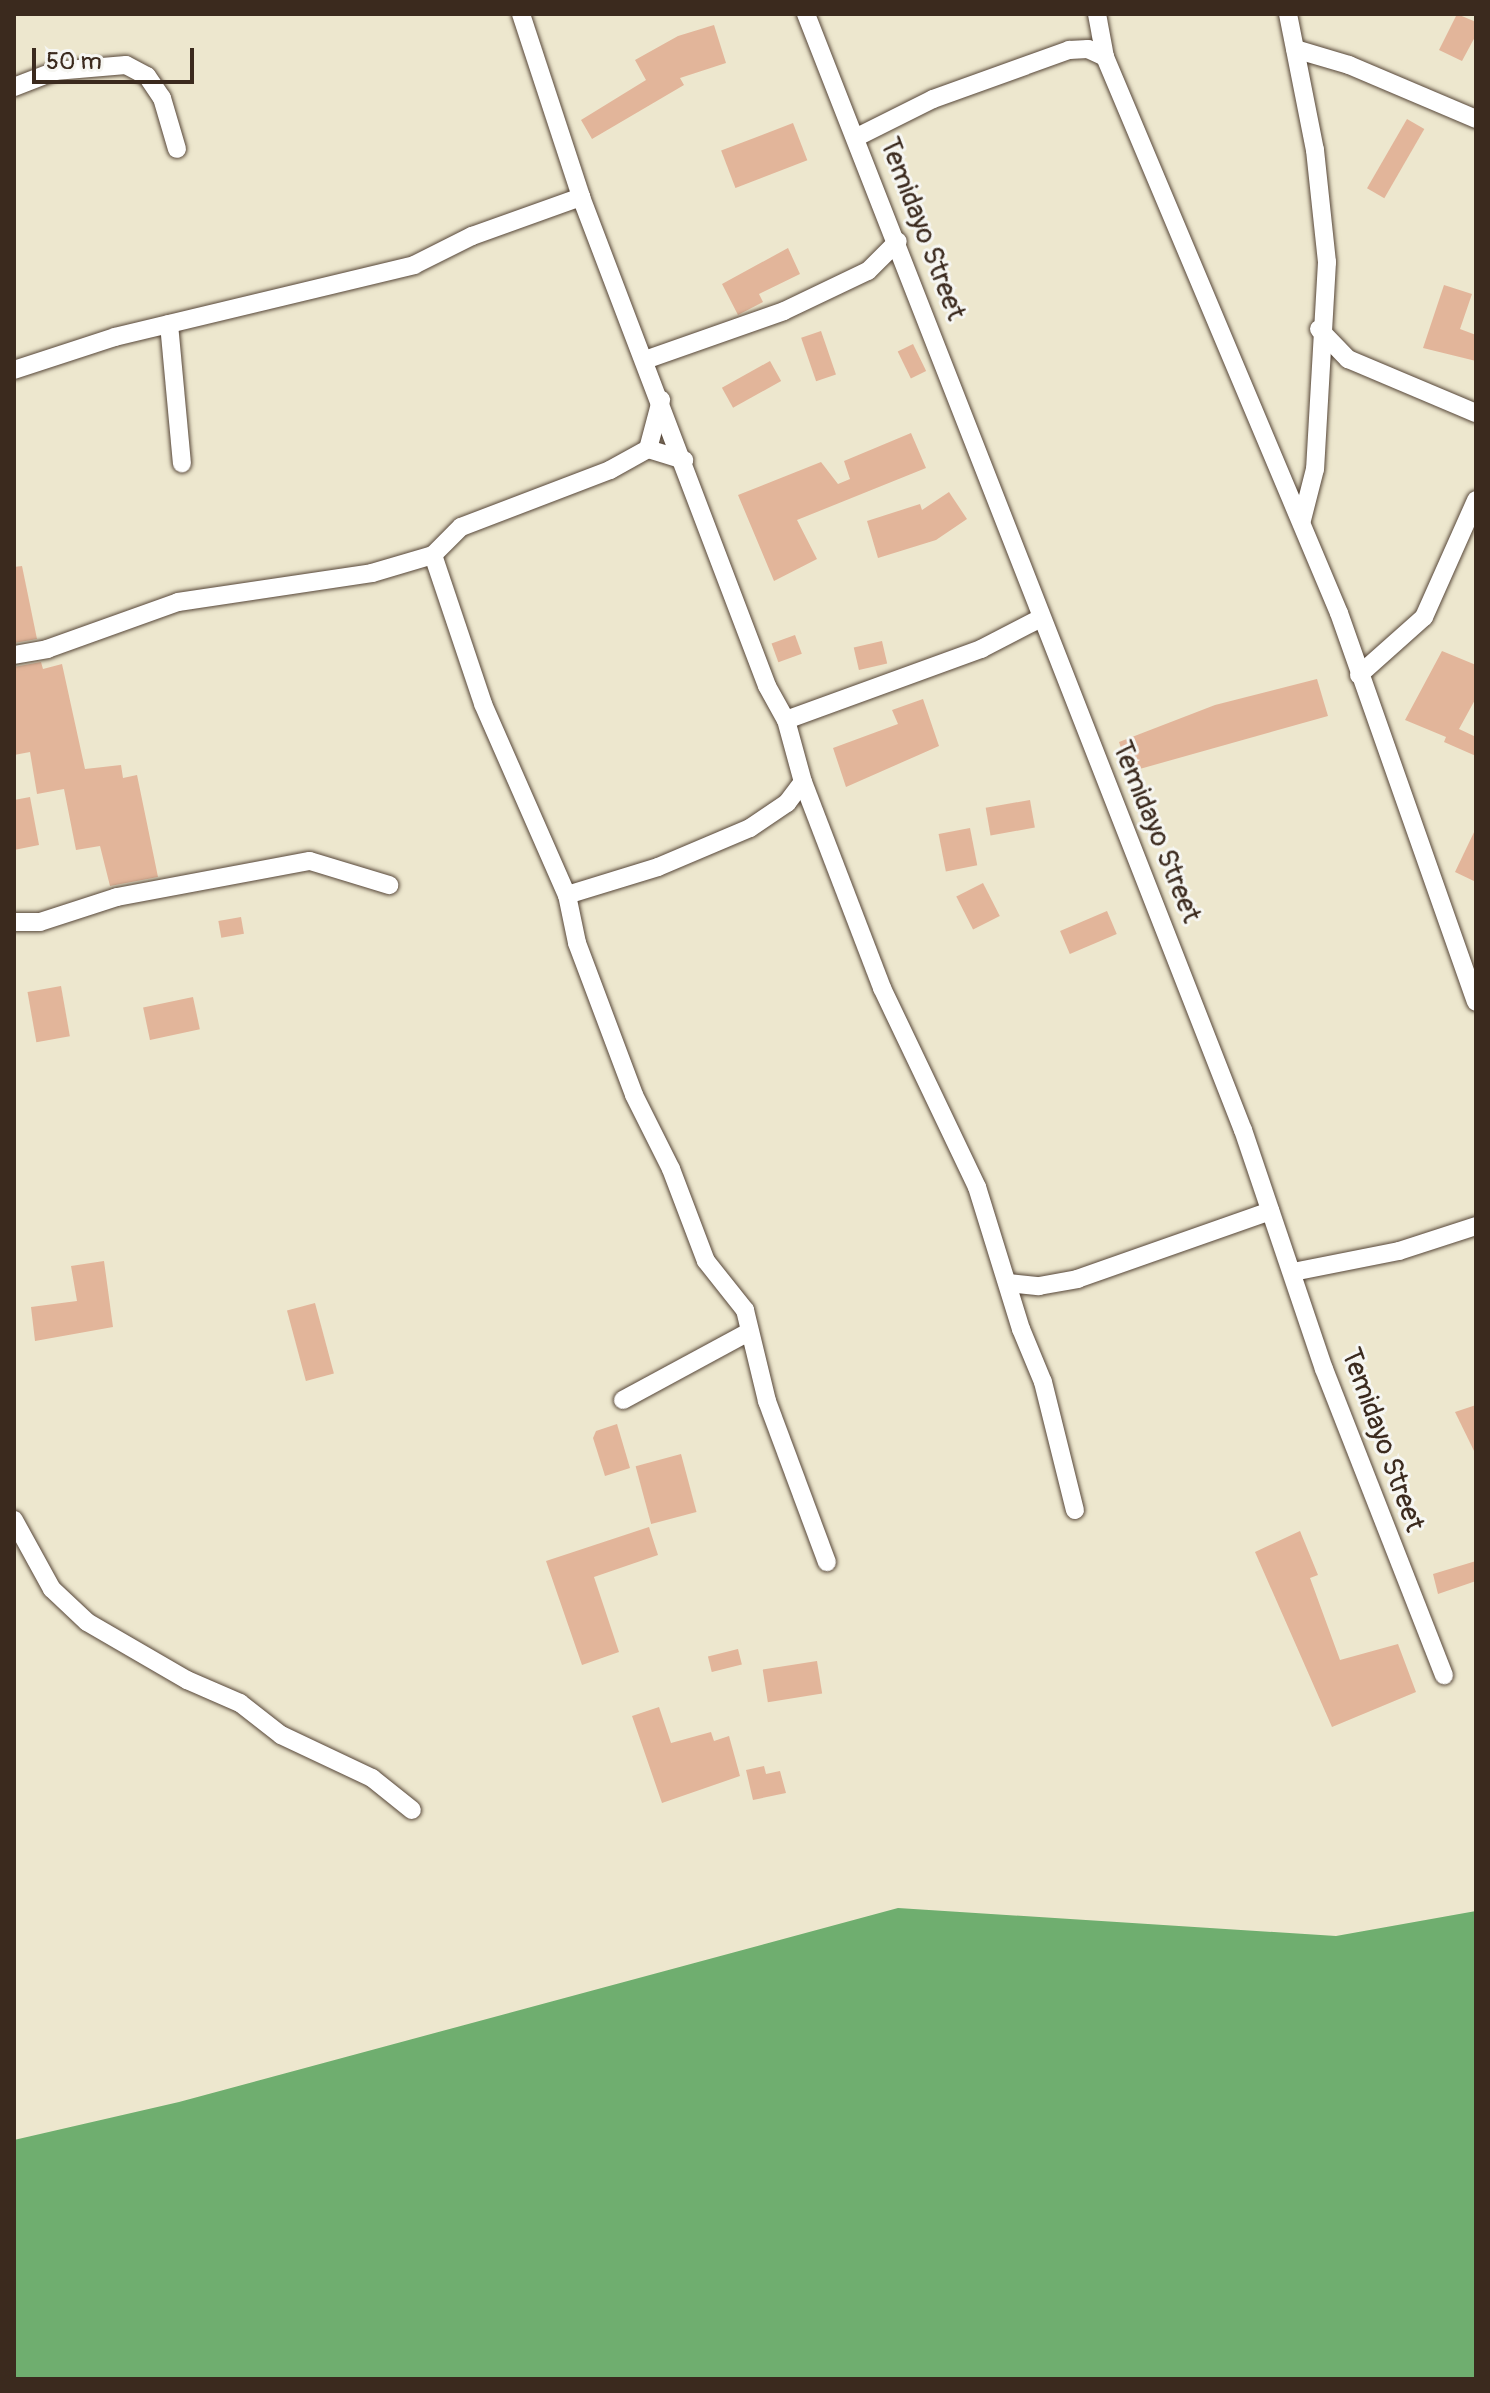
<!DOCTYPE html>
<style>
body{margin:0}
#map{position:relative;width:1490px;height:2393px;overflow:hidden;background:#ede7ce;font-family:Pangolin,sans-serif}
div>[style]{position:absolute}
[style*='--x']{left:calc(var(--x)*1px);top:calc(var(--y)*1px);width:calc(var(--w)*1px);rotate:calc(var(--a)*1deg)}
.forest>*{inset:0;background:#6fae6f}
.building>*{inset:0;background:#e2b59a;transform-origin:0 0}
.roads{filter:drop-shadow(0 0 2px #564638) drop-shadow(0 0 2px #564638)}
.street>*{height:18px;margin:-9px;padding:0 9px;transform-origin:9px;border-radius:9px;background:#fff}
span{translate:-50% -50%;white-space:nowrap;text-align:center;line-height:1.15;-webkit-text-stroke:6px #f6f6f2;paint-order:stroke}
.street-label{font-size:28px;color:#3b2a1e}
.frame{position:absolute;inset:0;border:16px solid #3b2a1e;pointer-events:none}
.scale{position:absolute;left:32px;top:48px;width:162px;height:36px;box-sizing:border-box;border:4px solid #3b2a1e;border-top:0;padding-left:10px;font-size:24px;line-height:28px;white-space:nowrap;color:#3b2a1e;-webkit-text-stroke:6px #f6f6f2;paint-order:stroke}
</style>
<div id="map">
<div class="forest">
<div style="clip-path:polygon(898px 1908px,1336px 1936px,1476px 1911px,1476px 2379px,14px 2379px,14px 2140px,179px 2102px)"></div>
</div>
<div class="building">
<div style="clip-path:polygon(1457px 14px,1476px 22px,1476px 35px,1462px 61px,1439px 50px)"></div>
<div style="clip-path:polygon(714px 25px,726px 63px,680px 78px,684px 85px,592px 139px,581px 120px,646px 80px,635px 60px,678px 36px)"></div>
<div style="left:1407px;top:119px;width:20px;height:80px;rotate:30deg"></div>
<div style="left:793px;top:123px;width:40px;height:77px;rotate:69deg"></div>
<div style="clip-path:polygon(788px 248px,800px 274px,759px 294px,763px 302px,738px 315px,722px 284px)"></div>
<div style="clip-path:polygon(1444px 285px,1472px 294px,1460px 329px,1476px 335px,1476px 361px,1423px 348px)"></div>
<div style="left:821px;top:331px;width:46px;height:21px;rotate:71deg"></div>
<div style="left:913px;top:344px;width:30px;height:17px;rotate:64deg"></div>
<div style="left:770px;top:361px;width:23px;height:55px;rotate:61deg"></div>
<div style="clip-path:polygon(911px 433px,926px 468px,797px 520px,817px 559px,774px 581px,738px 495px,821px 462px,838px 484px,850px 479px,844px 461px)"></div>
<div style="clip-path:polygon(949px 492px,967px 519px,936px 540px,878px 558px,867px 521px,920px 504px,922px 510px)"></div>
<div style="clip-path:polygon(22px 566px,37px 639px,14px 643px,14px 567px)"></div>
<div style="left:795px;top:635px;width:20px;height:25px;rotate:70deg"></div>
<div style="left:882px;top:641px;width:23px;height:29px;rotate:77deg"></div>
<div style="clip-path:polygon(1442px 651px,1476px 665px,1476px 698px,1459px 729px,1476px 737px,1476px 756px,1444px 742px,1446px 737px,1405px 720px)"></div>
<div style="clip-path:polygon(41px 662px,43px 669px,62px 664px,85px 769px,121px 765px,123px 778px,137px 775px,158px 877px,110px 886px,100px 846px,76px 850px,64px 789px,37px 794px,30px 752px,14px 755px,14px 667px)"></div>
<div style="clip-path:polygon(1317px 679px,1328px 716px,1129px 772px,1119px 742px,1215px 705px)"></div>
<div style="clip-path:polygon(923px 699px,939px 746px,846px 787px,833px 748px,898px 724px,892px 710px)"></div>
<div style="clip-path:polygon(30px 797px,39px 845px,14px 850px,14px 800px)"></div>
<div style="left:1030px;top:800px;width:28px;height:45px;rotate:80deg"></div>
<div style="left:970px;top:828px;width:38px;height:32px;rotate:79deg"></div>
<div style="clip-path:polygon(1476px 828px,1476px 882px,1455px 872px)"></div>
<div style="left:983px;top:883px;width:37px;height:30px;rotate:63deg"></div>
<div style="left:1107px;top:911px;width:25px;height:51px;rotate:67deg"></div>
<div style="left:241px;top:917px;width:17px;height:23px;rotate:80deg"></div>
<div style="left:61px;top:986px;width:51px;height:34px;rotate:80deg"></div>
<div style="left:193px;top:997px;width:33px;height:51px;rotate:78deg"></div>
<div style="clip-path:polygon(104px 1261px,113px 1327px,35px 1341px,31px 1307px,77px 1301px,71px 1266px)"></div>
<div style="left:315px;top:1303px;width:73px;height:29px;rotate:75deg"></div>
<div style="clip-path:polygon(1476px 1405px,1476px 1455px,1455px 1412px)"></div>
<div style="clip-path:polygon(617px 1424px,630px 1468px,605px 1476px,593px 1438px,596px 1431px)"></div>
<div style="left:681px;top:1454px;width:60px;height:47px;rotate:75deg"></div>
<div style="clip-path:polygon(649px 1527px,658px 1555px,594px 1577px,619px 1652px,582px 1665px,546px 1561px)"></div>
<div style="clip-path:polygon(1300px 1531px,1318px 1575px,1310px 1578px,1340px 1660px,1398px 1644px,1416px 1692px,1332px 1727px,1255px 1552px)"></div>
<div style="clip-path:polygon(1476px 1561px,1476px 1581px,1438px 1594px,1433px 1574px)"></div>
<div style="left:738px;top:1649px;width:16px;height:31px;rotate:76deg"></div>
<div style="left:817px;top:1661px;width:33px;height:55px;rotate:81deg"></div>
<div style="clip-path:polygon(659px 1707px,671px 1743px,711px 1732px,714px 1741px,729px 1736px,740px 1776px,662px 1803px,632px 1716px)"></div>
<div style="clip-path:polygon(764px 1766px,766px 1774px,780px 1771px,786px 1793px,753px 1800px,746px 1770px)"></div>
</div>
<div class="roads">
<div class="street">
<div style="--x:521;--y:14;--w:193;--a:71.8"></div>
<div style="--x:581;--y:197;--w:523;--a:69.17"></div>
<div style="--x:767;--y:686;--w:39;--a:61"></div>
<div style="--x:786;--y:720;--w:64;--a:74.7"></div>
<div style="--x:803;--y:782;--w:221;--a:69"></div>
<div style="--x:882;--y:988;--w:221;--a:64.5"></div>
<div style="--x:977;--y:1187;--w:149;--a:72.8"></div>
<div style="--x:1021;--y:1329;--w:57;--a:67.5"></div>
<div style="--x:1043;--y:1382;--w:132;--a:76"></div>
<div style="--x:806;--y:14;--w:1199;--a:68.62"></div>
<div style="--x:1243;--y:1130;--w:252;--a:71.3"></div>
<div style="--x:1324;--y:1369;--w:329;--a:68.6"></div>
<div style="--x:1097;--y:14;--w:44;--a:79.5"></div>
<div style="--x:1105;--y:57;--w:603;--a:67.18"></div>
<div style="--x:1339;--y:613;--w:412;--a:70.6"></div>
<div style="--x:1288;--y:14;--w:139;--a:78.8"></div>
<div style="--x:1315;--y:150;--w:113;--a:83.9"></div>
<div style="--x:1327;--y:262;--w:207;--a:93.3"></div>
<div style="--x:1315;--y:469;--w:53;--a:104.3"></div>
<div style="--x:1295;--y:49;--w:56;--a:16.5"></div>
<div style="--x:1349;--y:65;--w:138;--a:23"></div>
<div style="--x:14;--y:87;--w:44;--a:-21.3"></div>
<div style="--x:55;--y:71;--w:71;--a:-4.8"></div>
<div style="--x:126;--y:65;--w:24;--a:28"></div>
<div style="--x:147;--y:76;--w:27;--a:56"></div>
<div style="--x:162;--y:98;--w:53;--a:73.6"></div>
<div style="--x:857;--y:137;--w:85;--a:-26.6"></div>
<div style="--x:933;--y:99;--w:145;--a:-19.8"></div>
<div style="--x:1069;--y:50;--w:19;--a:-3"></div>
<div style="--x:1088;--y:49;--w:19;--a:25"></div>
<div style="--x:169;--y:324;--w:140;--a:84.7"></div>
<div style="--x:1319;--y:329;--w:42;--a:46"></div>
<div style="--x:1348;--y:359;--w:139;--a:22.9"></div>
<div style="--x:645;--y:360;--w:147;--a:-19.4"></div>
<div style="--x:784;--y:311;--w:93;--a:-25.5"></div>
<div style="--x:868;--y:271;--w:42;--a:-45"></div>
<div style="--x:14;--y:370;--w:106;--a:-18.1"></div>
<div style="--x:115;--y:337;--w:308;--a:-13.5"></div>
<div style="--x:414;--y:265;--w:65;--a:-26.6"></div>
<div style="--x:472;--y:236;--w:116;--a:-19.7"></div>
<div style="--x:648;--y:449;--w:51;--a:-75.1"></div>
<div style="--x:433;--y:555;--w:157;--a:71.4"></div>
<div style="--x:483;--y:704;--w:209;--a:66.3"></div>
<div style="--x:567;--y:895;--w:49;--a:78.2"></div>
<div style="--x:577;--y:943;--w:162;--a:69.4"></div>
<div style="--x:634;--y:1095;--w:83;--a:63.4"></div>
<div style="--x:671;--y:1169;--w:98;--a:69.2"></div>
<div style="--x:706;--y:1261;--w:63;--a:51.5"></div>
<div style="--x:745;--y:1310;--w:94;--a:76.4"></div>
<div style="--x:767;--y:1401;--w:172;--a:69.6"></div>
<div style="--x:14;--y:655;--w:34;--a:-10"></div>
<div style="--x:47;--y:649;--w:139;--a:-19.7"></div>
<div style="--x:178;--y:602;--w:196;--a:-8.5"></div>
<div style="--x:372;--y:573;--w:64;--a:-16.4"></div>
<div style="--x:433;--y:555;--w:40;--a:-45"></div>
<div style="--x:461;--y:527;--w:160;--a:-20.9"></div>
<div style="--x:610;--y:470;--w:43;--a:-28.9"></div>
<div style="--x:648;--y:449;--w:38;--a:17"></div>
<div style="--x:1359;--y:675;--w:87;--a:-41.7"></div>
<div style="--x:1424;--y:617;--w:128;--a:-66"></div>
<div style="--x:786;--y:720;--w:208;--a:-20"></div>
<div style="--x:981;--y:649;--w:65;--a:-27.3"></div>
<div style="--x:567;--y:895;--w:95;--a:-17.1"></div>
<div style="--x:658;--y:867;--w:100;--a:-23"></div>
<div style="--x:750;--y:828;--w:45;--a:-34"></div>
<div style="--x:787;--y:803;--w:26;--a:-53"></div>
<div style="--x:14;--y:922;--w:26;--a:0"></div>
<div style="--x:40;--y:922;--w:81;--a:-18"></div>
<div style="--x:117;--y:897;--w:196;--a:-10.6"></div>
<div style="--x:310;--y:861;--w:83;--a:16.9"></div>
<div style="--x:1293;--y:1272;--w:108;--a:-11.2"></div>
<div style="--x:1399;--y:1251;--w:81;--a:-18"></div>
<div style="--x:1008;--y:1283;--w:31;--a:6"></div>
<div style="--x:1039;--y:1286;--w:39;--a:-10"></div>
<div style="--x:1077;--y:1279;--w:205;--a:-19.4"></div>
<div style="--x:623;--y:1400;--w:143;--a:-28.4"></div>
<div style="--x:14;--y:1520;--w:79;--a:61.2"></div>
<div style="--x:52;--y:1589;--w:48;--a:43.3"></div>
<div style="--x:87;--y:1622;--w:116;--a:30.1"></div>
<div style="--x:187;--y:1680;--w:58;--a:23.5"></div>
<div style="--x:240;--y:1703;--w:52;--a:38"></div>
<div style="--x:281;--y:1735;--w:101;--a:25.3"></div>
<div style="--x:372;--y:1778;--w:51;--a:38.7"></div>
</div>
</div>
<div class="street-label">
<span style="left:922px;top:229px;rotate:69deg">Temidayo Street</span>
<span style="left:1156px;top:832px;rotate:68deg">Temidayo Street</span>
<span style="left:1382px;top:1440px;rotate:70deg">Temidayo Street</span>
</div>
<div class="frame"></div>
<div class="scale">50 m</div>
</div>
